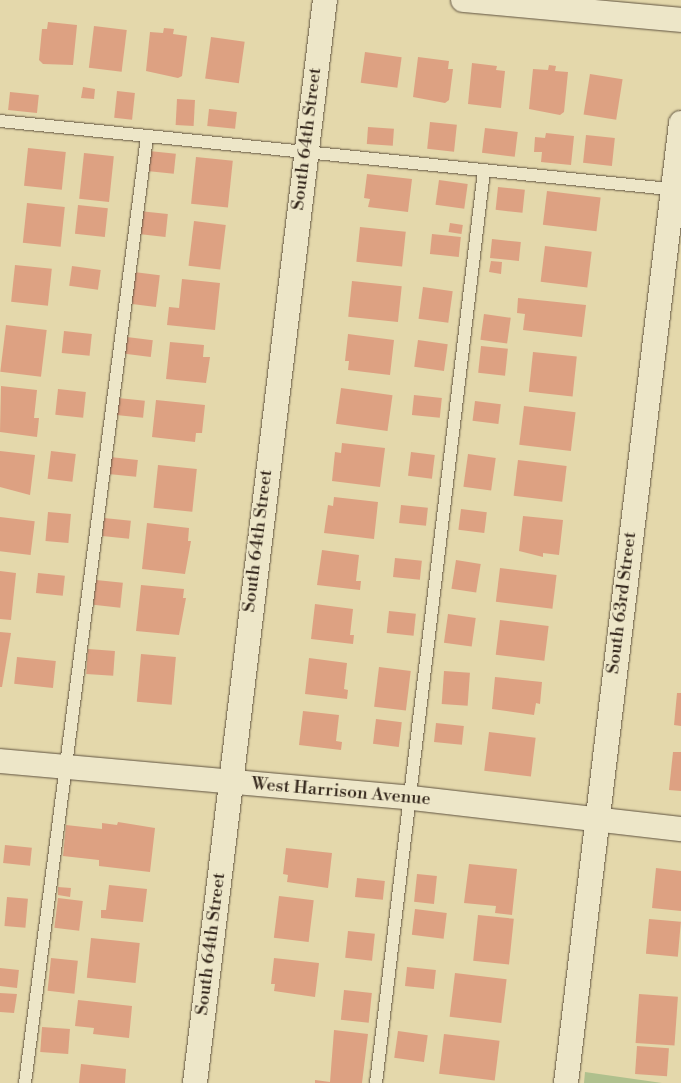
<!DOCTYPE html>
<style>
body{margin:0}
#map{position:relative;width:681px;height:1083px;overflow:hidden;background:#e4d8ab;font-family:"Libre Bodoni",serif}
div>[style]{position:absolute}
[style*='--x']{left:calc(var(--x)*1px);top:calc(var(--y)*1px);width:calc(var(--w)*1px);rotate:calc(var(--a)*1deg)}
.green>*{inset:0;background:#afc08d}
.building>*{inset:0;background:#dda182;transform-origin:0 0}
.roads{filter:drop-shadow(0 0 1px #605340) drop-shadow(0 0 1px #605340)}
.lane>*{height:12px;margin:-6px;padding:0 6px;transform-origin:6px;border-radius:6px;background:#ede6c8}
.street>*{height:24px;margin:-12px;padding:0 12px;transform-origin:12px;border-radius:12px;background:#ede6c8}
span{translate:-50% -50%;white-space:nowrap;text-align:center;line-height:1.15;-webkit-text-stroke:4px #ede6c8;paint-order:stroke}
.street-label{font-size:18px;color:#34271c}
</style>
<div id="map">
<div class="green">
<div style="clip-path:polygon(585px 1072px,662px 1083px,584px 1083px)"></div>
</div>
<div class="building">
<div style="clip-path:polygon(48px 22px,77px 25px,73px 65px,43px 64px,39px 60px,42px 29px,47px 29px)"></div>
<div style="left:94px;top:26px;width:33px;height:42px;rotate:7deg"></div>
<div style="clip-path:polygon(164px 28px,174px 29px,173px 34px,187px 36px,182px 76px,178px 78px,146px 71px,150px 32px,163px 33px)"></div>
<div style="left:211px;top:37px;width:34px;height:42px;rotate:8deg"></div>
<div style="left:365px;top:52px;width:37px;height:31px;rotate:8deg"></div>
<div style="clip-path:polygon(418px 57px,449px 61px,448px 69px,453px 69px,449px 100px,445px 103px,413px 97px)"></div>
<div style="clip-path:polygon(472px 63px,497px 66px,496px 70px,505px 71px,501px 108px,468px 104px)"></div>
<div style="clip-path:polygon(549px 65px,556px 66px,555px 71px,568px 72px,564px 112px,560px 115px,529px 109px,533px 69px,548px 70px)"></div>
<div style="left:590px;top:74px;width:33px;height:41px;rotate:9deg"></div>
<div style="clip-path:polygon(83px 87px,95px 89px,94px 99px,81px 98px)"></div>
<div style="left:117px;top:91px;width:18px;height:27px;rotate:6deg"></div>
<div style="left:10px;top:92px;width:29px;height:18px;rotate:6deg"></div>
<div style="left:177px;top:99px;width:18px;height:26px;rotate:3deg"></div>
<div style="left:209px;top:109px;width:28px;height:17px;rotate:6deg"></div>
<div style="left:430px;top:122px;width:27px;height:27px;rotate:6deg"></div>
<div style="left:368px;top:127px;width:26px;height:17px;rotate:4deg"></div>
<div style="left:485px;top:128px;width:33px;height:25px;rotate:7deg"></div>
<div style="clip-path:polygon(546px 133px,574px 136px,571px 165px,541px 162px,542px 152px,534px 152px,535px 137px,545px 138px)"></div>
<div style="left:586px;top:135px;width:29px;height:28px;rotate:6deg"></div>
<div style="left:28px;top:148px;width:38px;height:38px;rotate:6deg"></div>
<div style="left:149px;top:151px;width:27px;height:20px;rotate:6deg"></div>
<div style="left:84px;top:153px;width:30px;height:46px;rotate:6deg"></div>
<div style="left:196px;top:157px;width:37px;height:47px;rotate:6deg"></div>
<div style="clip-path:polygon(367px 174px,412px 179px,408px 212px,368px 207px,370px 199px,364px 198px)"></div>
<div style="left:439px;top:180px;width:29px;height:25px;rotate:8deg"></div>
<div style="left:498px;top:187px;width:27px;height:23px;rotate:6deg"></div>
<div style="left:547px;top:191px;width:54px;height:34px;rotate:7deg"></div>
<div style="left:27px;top:203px;width:38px;height:40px;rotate:6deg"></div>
<div style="left:78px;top:205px;width:30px;height:29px;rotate:6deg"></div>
<div style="left:139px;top:211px;width:29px;height:23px;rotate:6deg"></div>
<div style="left:194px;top:221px;width:32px;height:45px;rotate:7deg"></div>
<div style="left:450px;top:223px;width:13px;height:9px;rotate:9deg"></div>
<div style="left:360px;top:227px;width:46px;height:35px;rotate:6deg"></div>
<div style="left:432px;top:234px;width:29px;height:20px;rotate:6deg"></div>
<div style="left:492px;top:239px;width:29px;height:19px;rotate:6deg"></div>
<div style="left:545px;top:246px;width:47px;height:36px;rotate:7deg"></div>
<div style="clip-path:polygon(491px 261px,502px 262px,501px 274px,489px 272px)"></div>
<div style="left:15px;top:265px;width:37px;height:37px;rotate:6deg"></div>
<div style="left:72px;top:266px;width:29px;height:20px;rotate:8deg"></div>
<div style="left:134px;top:272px;width:26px;height:32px;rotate:7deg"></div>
<div style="clip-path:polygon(182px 279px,220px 283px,215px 330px,167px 325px,169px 307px,179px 308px)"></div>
<div style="left:352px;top:281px;width:50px;height:36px;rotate:6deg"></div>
<div style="left:423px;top:287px;width:30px;height:32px;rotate:8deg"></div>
<div style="clip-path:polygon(518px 298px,586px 305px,582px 337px,523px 330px,525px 314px,517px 313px)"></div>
<div style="left:484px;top:314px;width:27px;height:26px;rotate:8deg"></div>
<div style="left:6px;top:325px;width:41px;height:47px;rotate:7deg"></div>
<div style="left:64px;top:331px;width:28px;height:22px;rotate:6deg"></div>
<div style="clip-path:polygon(348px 334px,394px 340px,390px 375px,348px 370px,349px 361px,345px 361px)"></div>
<div style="left:127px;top:337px;width:26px;height:17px;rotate:7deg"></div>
<div style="left:418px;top:340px;width:30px;height:27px;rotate:8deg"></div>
<div style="clip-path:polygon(170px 342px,204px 345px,203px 357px,210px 357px,206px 383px,166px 379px)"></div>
<div style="left:481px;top:346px;width:27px;height:27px;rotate:6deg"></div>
<div style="left:533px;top:352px;width:44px;height:40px;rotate:6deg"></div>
<div style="clip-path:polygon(1px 386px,37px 390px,34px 418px,39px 418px,37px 437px,0 432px)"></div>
<div style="left:341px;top:388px;width:52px;height:36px;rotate:8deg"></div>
<div style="left:58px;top:389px;width:28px;height:26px;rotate:6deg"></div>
<div style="left:414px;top:395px;width:28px;height:20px;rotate:6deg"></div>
<div style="left:118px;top:398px;width:27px;height:17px;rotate:6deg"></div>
<div style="clip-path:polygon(156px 400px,205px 405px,202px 433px,196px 433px,195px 442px,152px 437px)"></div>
<div style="left:475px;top:401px;width:26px;height:20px;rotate:7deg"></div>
<div style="left:524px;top:406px;width:52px;height:39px;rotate:7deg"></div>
<div style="clip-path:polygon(342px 443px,385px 448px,380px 487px,332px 481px,335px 452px,341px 453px)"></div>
<div style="clip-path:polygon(0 451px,35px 455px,30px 495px,0 487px)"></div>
<div style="left:51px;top:451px;width:25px;height:28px;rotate:7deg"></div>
<div style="left:411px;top:452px;width:24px;height:24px;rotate:7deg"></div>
<div style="left:468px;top:454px;width:28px;height:33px;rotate:8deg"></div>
<div style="left:110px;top:457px;width:28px;height:17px;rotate:6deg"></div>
<div style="left:518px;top:460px;width:49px;height:36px;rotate:7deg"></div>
<div style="left:158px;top:465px;width:39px;height:43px;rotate:6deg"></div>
<div style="clip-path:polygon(334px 497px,378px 502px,374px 539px,324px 533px,328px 505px,333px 506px)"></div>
<div style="left:401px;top:505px;width:27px;height:18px;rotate:6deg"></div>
<div style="left:461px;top:509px;width:26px;height:21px;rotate:7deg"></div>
<div style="left:48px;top:512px;width:23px;height:29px;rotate:5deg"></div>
<div style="clip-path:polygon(523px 516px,563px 520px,559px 555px,543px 553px,543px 557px,519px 551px)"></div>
<div style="left:0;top:517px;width:35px;height:34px;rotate:7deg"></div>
<div style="left:104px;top:518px;width:27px;height:18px;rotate:6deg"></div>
<div style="clip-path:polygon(147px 523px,189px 528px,188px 541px,191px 541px,185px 574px,142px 569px)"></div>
<div style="clip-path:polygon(322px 550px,359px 555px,356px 581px,361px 581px,360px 590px,317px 585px)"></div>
<div style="left:395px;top:558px;width:27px;height:19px;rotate:6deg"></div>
<div style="left:456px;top:560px;width:25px;height:29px;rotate:9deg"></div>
<div style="left:500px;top:568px;width:57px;height:34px;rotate:7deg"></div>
<div style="clip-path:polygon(0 571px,16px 573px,11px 620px,0 619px)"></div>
<div style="left:38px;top:573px;width:27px;height:20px;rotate:6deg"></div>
<div style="left:96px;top:580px;width:27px;height:25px;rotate:6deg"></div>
<div style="clip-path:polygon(141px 585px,184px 589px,183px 598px,186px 598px,179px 635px,136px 631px)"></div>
<div style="clip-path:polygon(315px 604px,353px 609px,350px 635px,354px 635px,353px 644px,311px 639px)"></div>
<div style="left:389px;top:611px;width:27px;height:22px;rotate:6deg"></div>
<div style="left:448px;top:614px;width:28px;height:29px;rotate:8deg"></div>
<div style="left:500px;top:620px;width:49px;height:35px;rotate:7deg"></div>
<div style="clip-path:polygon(0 632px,11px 633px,2px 687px,0 687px)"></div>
<div style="left:88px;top:649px;width:27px;height:25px;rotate:4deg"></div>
<div style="left:141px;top:654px;width:35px;height:48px;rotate:5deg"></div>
<div style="left:17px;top:657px;width:39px;height:27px;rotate:6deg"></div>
<div style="clip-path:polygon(309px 658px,347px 663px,344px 689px,348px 690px,347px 699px,305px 694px)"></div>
<div style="left:379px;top:667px;width:32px;height:40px;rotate:7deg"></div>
<div style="left:444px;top:671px;width:26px;height:33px;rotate:4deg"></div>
<div style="clip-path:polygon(495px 677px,542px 682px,540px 704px,536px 703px,534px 715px,492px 709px)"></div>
<div style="clip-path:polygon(677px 693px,681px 693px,681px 726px,674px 725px)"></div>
<div style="clip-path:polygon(303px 711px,339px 715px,336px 741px,342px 742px,341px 750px,299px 745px)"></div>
<div style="left:376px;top:719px;width:26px;height:25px;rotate:7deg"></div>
<div style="left:436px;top:723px;width:28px;height:19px;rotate:6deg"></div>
<div style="left:489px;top:732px;width:47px;height:39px;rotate:7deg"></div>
<div style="clip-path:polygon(673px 752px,681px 752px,681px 791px,669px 790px)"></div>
<div style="clip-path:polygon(118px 822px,155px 828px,150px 872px,99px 866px,99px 860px,63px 856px,66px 825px,102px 829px,102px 823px,117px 825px)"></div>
<div style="left:5px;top:845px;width:27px;height:18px;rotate:6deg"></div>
<div style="clip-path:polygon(286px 848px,332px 853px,328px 888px,287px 882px,288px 875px,283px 874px)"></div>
<div style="clip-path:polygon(469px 864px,517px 869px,512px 915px,495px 913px,496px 906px,464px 903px)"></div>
<div style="clip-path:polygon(656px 868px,681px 871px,681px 911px,652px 908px)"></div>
<div style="left:417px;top:874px;width:20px;height:28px;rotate:6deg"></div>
<div style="left:357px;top:878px;width:28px;height:19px;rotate:6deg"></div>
<div style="clip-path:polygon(109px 885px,147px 889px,143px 922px,101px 918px,101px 910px,106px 910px)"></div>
<div style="clip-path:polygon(58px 887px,71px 888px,70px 897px,58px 895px)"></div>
<div style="left:279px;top:896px;width:35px;height:42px;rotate:7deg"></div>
<div style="left:7px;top:897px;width:21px;height:29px;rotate:5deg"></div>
<div style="left:58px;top:898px;width:25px;height:30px;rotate:7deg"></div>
<div style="left:415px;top:909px;width:32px;height:26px;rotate:7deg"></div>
<div style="left:478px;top:915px;width:36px;height:46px;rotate:6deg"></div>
<div style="left:649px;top:919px;width:32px;height:35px;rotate:5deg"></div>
<div style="left:348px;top:931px;width:27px;height:27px;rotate:6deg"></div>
<div style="left:91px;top:938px;width:49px;height:40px;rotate:6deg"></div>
<div style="left:51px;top:958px;width:27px;height:33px;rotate:6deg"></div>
<div style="clip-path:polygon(274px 958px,319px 963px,315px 997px,274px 991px,275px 984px,271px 984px)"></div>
<div style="left:407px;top:967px;width:29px;height:19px;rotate:6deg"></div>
<div style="left:0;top:968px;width:19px;height:18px;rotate:6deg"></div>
<div style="left:455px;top:973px;width:52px;height:44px;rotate:7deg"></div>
<div style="left:344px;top:990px;width:28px;height:30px;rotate:6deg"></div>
<div style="clip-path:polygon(0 993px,17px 994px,14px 1013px,0 1012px)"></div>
<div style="left:639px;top:994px;width:39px;height:49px;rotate:4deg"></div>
<div style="clip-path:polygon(78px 1000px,132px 1006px,129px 1038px,93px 1034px,94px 1028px,75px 1026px)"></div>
<div style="left:42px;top:1027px;width:28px;height:25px;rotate:4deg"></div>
<div style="clip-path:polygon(334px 1030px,368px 1034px,362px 1083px,315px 1083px,315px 1080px,330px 1082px)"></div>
<div style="left:398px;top:1031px;width:30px;height:27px;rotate:8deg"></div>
<div style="left:444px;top:1034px;width:56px;height:40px;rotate:7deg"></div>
<div style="left:637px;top:1046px;width:32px;height:28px;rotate:4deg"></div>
<div style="clip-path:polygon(81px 1064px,126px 1069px,125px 1083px,79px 1083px)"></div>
</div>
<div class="roads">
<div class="lane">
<div style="--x:0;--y:121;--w:682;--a:5.8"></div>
<div style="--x:25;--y:1083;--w:954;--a:-82.65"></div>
<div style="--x:376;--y:1083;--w:918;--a:-83.25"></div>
</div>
<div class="street">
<div style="--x:463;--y:0;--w:219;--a:5.2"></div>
<div style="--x:0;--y:761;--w:414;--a:5.1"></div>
<div style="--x:412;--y:798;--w:271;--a:6.6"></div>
<div style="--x:195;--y:1083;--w:1091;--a:-83.16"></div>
<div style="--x:566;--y:1083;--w:967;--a:-83.17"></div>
</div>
</div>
<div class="street-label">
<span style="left:307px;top:139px;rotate:-83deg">South 64th Street</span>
<span style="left:258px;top:541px;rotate:-83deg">South 64th Street</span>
<span style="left:622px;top:603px;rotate:-83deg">South 63rd Street</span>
<span style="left:341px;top:792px;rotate:5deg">West Harrison Avenue</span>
<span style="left:211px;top:944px;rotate:-83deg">South 64th Street</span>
</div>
</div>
